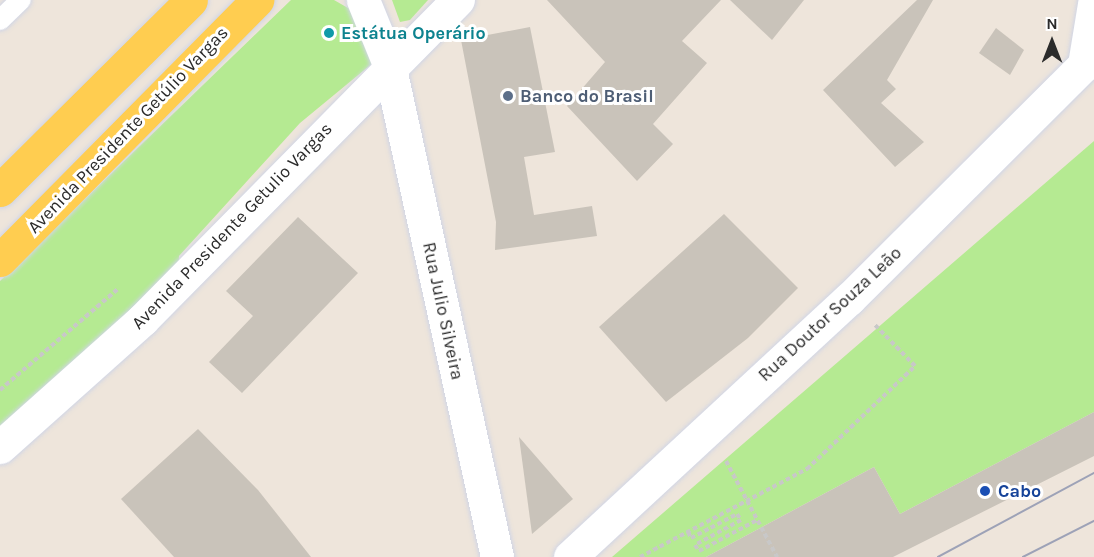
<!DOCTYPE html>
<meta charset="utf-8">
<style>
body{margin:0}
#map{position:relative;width:1094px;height:557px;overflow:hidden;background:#eee5db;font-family:Karla,sans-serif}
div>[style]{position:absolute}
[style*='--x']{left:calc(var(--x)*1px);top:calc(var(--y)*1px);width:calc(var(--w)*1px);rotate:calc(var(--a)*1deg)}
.green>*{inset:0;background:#b5ea92}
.building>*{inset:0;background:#c9c3ba}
.path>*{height:4px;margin-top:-2px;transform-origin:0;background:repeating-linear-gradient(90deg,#c8c8c8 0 4.5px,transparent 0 7.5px)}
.roads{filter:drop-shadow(0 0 2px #d0d5e5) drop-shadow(0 0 2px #d0d5e5)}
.service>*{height:20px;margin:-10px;padding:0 10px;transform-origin:10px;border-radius:10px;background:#fff}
.minor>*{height:33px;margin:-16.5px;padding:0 16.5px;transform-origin:16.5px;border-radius:16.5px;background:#fff}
.tertiary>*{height:33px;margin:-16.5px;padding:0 16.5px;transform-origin:16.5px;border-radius:16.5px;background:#fff}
.primary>*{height:33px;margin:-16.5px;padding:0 16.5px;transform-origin:16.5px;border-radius:16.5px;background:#ffcd50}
.tram>*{height:1.5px;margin:-0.75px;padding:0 0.75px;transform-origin:0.75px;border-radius:0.75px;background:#9da2b7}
.dots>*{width:16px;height:16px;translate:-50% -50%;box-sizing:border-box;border:3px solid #fff;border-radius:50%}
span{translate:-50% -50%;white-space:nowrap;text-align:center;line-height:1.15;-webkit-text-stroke:6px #fff;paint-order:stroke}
.culture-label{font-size:18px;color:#0d838f;font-weight:700}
.left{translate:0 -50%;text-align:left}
.service-label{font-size:18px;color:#4e5e75;font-weight:700}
.street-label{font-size:18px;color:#2b2b2b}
.transit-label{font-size:18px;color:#164399;font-weight:700}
.north{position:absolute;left:1022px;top:12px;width:60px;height:60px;-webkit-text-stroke:4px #fff;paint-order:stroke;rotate:0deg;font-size:16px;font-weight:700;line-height:24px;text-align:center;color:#2b2b2b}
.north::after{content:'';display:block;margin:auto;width:21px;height:27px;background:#2b2b2b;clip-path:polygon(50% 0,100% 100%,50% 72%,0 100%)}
</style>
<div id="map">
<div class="green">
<div style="clip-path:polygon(291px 0,334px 0,355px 12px,374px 62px,300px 123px,179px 256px,177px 294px,0 433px,0 281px)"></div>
<div style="clip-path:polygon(392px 0,428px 0,410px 20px,400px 22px)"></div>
<div style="clip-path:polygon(1094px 141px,1094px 412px,900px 514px,874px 467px,706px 557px,612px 557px)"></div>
</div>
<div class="building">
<div style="clip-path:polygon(547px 0,721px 0,682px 41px,707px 63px,653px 124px,673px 144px,637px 181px,567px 106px,605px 62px)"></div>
<div style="clip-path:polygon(730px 0,804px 0,772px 40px)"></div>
<div style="clip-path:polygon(917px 0,933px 0,887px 80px,896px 89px,881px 103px,924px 142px,895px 167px,823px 90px)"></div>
<div style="clip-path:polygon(530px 27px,555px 152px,524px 157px,534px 215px,592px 206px,597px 236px,495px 250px,496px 222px,461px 40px)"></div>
<div style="clip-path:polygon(996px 28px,1024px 50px,1010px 75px,979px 53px)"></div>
<div style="clip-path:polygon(724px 214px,798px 288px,748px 338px,666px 402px,599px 327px)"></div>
<div style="clip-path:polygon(298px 217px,358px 273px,242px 393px,209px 362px,253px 316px,226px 291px)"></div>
<div style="clip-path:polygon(1094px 412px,1094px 456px,893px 557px,706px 557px,874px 467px,900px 514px)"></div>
<div style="clip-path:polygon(198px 429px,258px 490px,311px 557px,174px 557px,121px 499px)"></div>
<div style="clip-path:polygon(519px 437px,573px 499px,532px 534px)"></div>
</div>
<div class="path">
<div style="--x:0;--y:390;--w:155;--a:-40.6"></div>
<div style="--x:726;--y:461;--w:109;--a:62"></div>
<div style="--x:688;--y:532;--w:7;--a:63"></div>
<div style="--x:691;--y:538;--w:52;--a:-27.6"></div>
<div style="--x:737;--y:514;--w:7;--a:56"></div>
<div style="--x:741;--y:520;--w:52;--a:151.5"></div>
<div style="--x:695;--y:545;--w:7;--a:56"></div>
<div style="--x:699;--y:551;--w:66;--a:-28.1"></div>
<div style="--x:640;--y:557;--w:189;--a:-27.8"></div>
<div style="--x:807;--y:469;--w:149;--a:-43.6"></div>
<div style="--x:915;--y:366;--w:57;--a:-134.3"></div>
</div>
<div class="roads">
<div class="service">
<div style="--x:0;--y:20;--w:29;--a:-44"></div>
</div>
<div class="minor">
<div style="--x:363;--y:0;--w:69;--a:67.9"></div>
<div style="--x:389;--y:64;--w:505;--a:77.64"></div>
<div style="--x:0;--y:447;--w:191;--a:-41.8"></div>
<div style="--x:142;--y:320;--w:450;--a:-45.4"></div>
</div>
<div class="tertiary">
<div style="--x:1084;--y:65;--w:62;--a:-80.7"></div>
<div style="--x:570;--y:557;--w:380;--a:-42.8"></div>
<div style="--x:849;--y:299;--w:346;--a:-44.9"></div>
</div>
<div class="primary">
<div style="--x:0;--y:190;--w:269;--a:-44.8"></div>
<div style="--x:0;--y:260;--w:366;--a:-45.3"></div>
</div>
</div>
<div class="tram">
<div style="--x:938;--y:557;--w:177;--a:-28.3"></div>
<div style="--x:1023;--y:557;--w:80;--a:-26.9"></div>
</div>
<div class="dots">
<div style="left:329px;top:33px;background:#0f9aa8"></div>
<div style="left:508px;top:96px;background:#5c6f8a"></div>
<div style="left:985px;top:491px;background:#1a4fb4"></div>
</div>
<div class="culture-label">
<span class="left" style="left:341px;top:33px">Estátua Operário</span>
</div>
<div class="service-label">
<span class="left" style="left:520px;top:96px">Banco do Brasil</span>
</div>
<div class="street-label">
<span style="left:128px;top:130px;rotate:-46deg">Avenida Presidente Getúlio Vargas</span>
<span style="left:232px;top:226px;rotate:-46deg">Avenida Presidente Getulio Vargas</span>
<span style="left:443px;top:311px;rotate:78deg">Rua Julio Silveira</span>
<span style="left:830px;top:314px;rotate:-43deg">Rua Doutor Souza Leão</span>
</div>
<div class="transit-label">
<span class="left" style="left:998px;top:491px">Cabo</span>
</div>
<div class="north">N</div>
</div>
